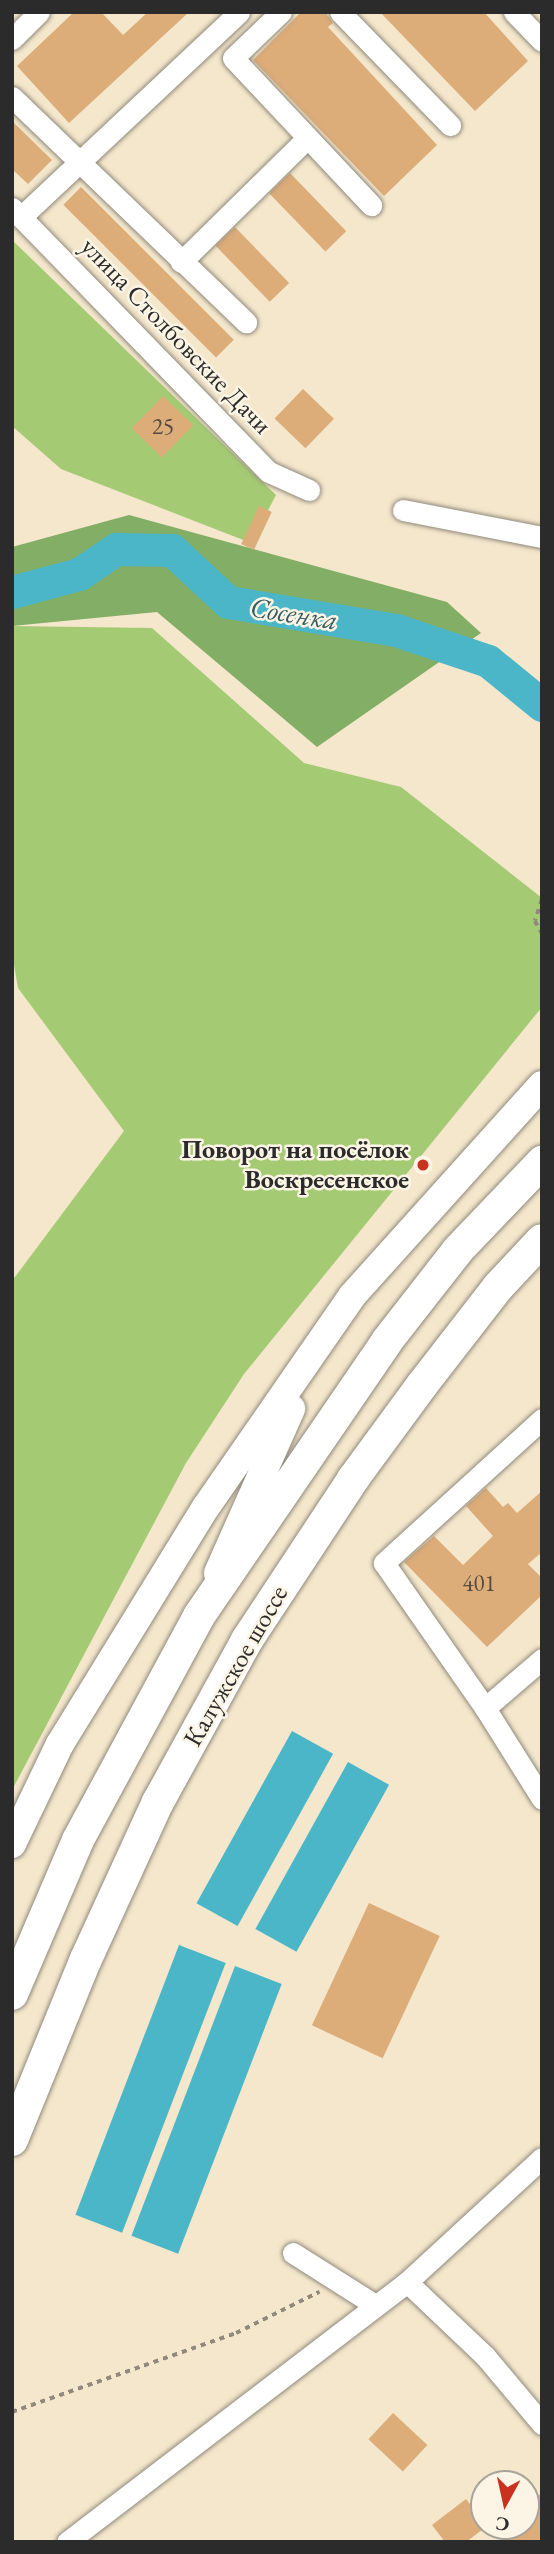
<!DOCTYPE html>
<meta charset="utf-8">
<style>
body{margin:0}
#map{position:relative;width:554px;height:2554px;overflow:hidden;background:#f4e7cc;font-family:"EB Garamond",serif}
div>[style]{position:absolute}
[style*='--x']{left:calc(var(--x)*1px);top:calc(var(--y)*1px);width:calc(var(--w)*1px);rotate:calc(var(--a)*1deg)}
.green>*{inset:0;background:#a4ca74}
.forest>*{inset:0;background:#83ae66}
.water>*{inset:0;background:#4bb6c8;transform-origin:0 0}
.river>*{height:33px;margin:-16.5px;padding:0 16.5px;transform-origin:16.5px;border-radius:16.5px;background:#4bb6c8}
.building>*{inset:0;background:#dcac79;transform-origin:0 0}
.path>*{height:3.5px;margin-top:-1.75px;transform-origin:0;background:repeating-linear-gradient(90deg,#90897c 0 5px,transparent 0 10px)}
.roads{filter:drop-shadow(0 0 2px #90897c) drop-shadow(0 0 2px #90897c)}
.minor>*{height:21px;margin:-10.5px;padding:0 10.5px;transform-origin:10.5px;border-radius:10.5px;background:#fff}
.major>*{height:28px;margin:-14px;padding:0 14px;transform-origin:14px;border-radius:14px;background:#fff}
.highway>*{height:32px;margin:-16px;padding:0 16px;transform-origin:16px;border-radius:16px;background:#fff}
.dots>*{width:19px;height:19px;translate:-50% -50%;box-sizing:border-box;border:4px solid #fcf5e5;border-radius:50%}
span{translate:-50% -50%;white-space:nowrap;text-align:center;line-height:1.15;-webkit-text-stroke:5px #fcf5e5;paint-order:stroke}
.number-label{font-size:23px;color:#574b3e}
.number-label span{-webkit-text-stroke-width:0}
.street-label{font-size:26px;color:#2b2b2b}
.poi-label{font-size:26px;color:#2b2b2b;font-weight:700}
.right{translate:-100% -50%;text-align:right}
.water-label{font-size:28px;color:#365c62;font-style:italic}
.frame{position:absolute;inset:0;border:14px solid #2b2b2b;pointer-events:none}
.north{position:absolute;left:470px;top:2470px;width:70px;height:70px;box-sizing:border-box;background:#fcf5e5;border:2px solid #a8a49b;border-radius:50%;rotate:188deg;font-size:19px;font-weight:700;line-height:28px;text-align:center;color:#2b2b2b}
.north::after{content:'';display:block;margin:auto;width:24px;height:32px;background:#c8321e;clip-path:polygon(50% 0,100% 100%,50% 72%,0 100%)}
</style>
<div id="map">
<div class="green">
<div style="clip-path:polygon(12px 240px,276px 495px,251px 543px,61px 469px,12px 426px)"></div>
<div style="clip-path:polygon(12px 626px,152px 628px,304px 763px,401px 787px,542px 898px,542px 1007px,244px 1374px,186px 1463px,12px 1790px,12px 1281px,124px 1131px,18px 988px,12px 953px)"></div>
</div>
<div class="forest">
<div style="clip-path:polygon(129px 515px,447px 602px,481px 633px,317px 747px,157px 612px,12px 626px,12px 547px)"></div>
</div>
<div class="water">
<div style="left:292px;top:1731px;width:47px;height:197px;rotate:29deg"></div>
<div style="left:348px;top:1762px;width:47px;height:191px;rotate:29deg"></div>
<div style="left:179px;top:1945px;width:50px;height:289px;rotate:21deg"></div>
<div style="left:235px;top:1966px;width:50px;height:289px;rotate:21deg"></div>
</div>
<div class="river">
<div style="--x:12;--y:592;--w:69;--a:-15"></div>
<div style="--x:79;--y:574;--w:45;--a:-34"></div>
<div style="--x:116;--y:549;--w:56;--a:1"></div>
<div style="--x:172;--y:550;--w:76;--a:42.9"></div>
<div style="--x:228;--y:602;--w:170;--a:9.5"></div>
<div style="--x:396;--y:630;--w:97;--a:18.6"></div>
<div style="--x:488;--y:661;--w:70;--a:39.2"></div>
</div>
<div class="building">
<div style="clip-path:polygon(74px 12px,101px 12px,123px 35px,148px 12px,189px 12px,69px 123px,17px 66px)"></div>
<div style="clip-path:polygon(301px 12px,325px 12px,333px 23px,328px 27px,437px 145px,384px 196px,253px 60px)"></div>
<div style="clip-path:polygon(380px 12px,484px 12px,528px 61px,475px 111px)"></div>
<div style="clip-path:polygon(12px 121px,52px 160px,28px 184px,12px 169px)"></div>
<div style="left:290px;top:173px;width:81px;height:29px;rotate:46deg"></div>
<div style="left:81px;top:187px;width:216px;height:25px;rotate:45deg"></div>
<div style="left:235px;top:227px;width:78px;height:27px;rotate:46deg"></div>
<div style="left:303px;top:389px;width:43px;height:41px;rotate:44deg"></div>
<div style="left:163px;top:396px;width:42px;height:45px;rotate:44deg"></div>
<div style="left:259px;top:506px;width:14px;height:42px;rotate:25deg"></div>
<div style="clip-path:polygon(486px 1488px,503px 1507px,508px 1503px,517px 1513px,542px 1491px,542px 1552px,528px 1564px,542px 1578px,542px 1595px,487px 1647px,404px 1562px,434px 1536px,463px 1565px,493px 1536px,466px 1506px)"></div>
<div style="left:369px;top:1903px;width:78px;height:135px;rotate:25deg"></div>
<div style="left:393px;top:2413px;width:47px;height:36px;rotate:43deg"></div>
<div style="clip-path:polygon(542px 2493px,542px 2542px,507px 2542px,504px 2526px,526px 2526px,526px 2505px)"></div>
<div style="clip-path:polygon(466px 2499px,487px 2526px,466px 2542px,445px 2542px,432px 2525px)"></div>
</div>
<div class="path">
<div style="--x:542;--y:900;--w:22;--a:108"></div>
<div style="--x:535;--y:921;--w:14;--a:60"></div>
<div style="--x:12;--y:2412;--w:238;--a:-19.4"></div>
<div style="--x:236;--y:2333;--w:93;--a:-26.3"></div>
</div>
<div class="roads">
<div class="minor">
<div style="--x:281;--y:12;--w:66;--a:136.2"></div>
<div style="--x:233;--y:58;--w:202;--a:46.8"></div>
<div style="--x:340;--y:12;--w:158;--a:45.8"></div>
<div style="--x:514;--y:12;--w:40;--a:46"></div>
<div style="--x:12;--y:39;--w:38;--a:-45"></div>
<div style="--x:12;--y:97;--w:325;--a:43.9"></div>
<div style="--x:12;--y:208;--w:368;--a:45.8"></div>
<div style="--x:269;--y:472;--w:44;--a:24.2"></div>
<div style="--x:21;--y:217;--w:299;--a:-43.2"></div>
<div style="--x:181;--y:262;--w:177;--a:-44.5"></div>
<div style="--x:403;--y:510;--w:142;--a:11"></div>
<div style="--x:542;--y:1419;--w:214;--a:137.7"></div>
<div style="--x:384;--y:1563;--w:177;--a:55.1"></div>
<div style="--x:485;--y:1708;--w:107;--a:57.9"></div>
<div style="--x:485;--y:1708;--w:75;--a:-40.7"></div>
<div style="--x:293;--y:2253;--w:97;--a:32.4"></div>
<div style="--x:407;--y:2282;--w:108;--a:43.5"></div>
<div style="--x:485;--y:2356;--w:89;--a:50"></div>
<div style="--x:67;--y:2542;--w:428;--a:-37.4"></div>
<div style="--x:407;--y:2282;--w:183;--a:-42.6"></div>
</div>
<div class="major">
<div style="--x:218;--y:1573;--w:180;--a:-66"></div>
<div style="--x:12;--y:1844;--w:111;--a:-64.4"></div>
<div style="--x:60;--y:1744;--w:278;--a:-58.4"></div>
<div style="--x:206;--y:1507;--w:257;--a:-55.3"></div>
<div style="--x:352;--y:1296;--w:284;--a:-48"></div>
</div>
<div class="highway">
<div style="--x:12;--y:1994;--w:168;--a:-66.8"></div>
<div style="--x:78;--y:1840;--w:255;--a:-61.6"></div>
<div style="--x:199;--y:1616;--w:333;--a:-55.6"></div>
<div style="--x:387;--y:1341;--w:115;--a:-52"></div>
<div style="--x:458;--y:1250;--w:122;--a:-46.3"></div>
<div style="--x:12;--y:2140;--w:196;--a:-67.8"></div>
<div style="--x:86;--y:1959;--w:173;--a:-65.4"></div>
<div style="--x:158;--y:1802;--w:185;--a:-61.2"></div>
<div style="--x:247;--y:1640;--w:193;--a:-56.6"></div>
<div style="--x:353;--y:1479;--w:117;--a:-53.7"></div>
<div style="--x:422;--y:1385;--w:124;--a:-52.2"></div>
<div style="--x:498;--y:1287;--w:64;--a:-46.9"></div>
</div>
</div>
<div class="dots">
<div style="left:423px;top:1165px;background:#c8321e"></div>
</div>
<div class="number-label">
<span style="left:163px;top:426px">25</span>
<span style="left:479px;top:1583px">401</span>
</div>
<div class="street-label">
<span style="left:176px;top:336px;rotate:46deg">улица Столбовские Дачи</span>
<span style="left:236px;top:1666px;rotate:-60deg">Калужское шоссе</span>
</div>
<div class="poi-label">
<span class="right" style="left:409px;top:1165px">Поворот на посёлок<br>Воскресенское</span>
</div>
<div class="water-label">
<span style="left:294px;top:613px;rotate:9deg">Сосенка</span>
</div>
<div class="frame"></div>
<div class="north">С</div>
</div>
